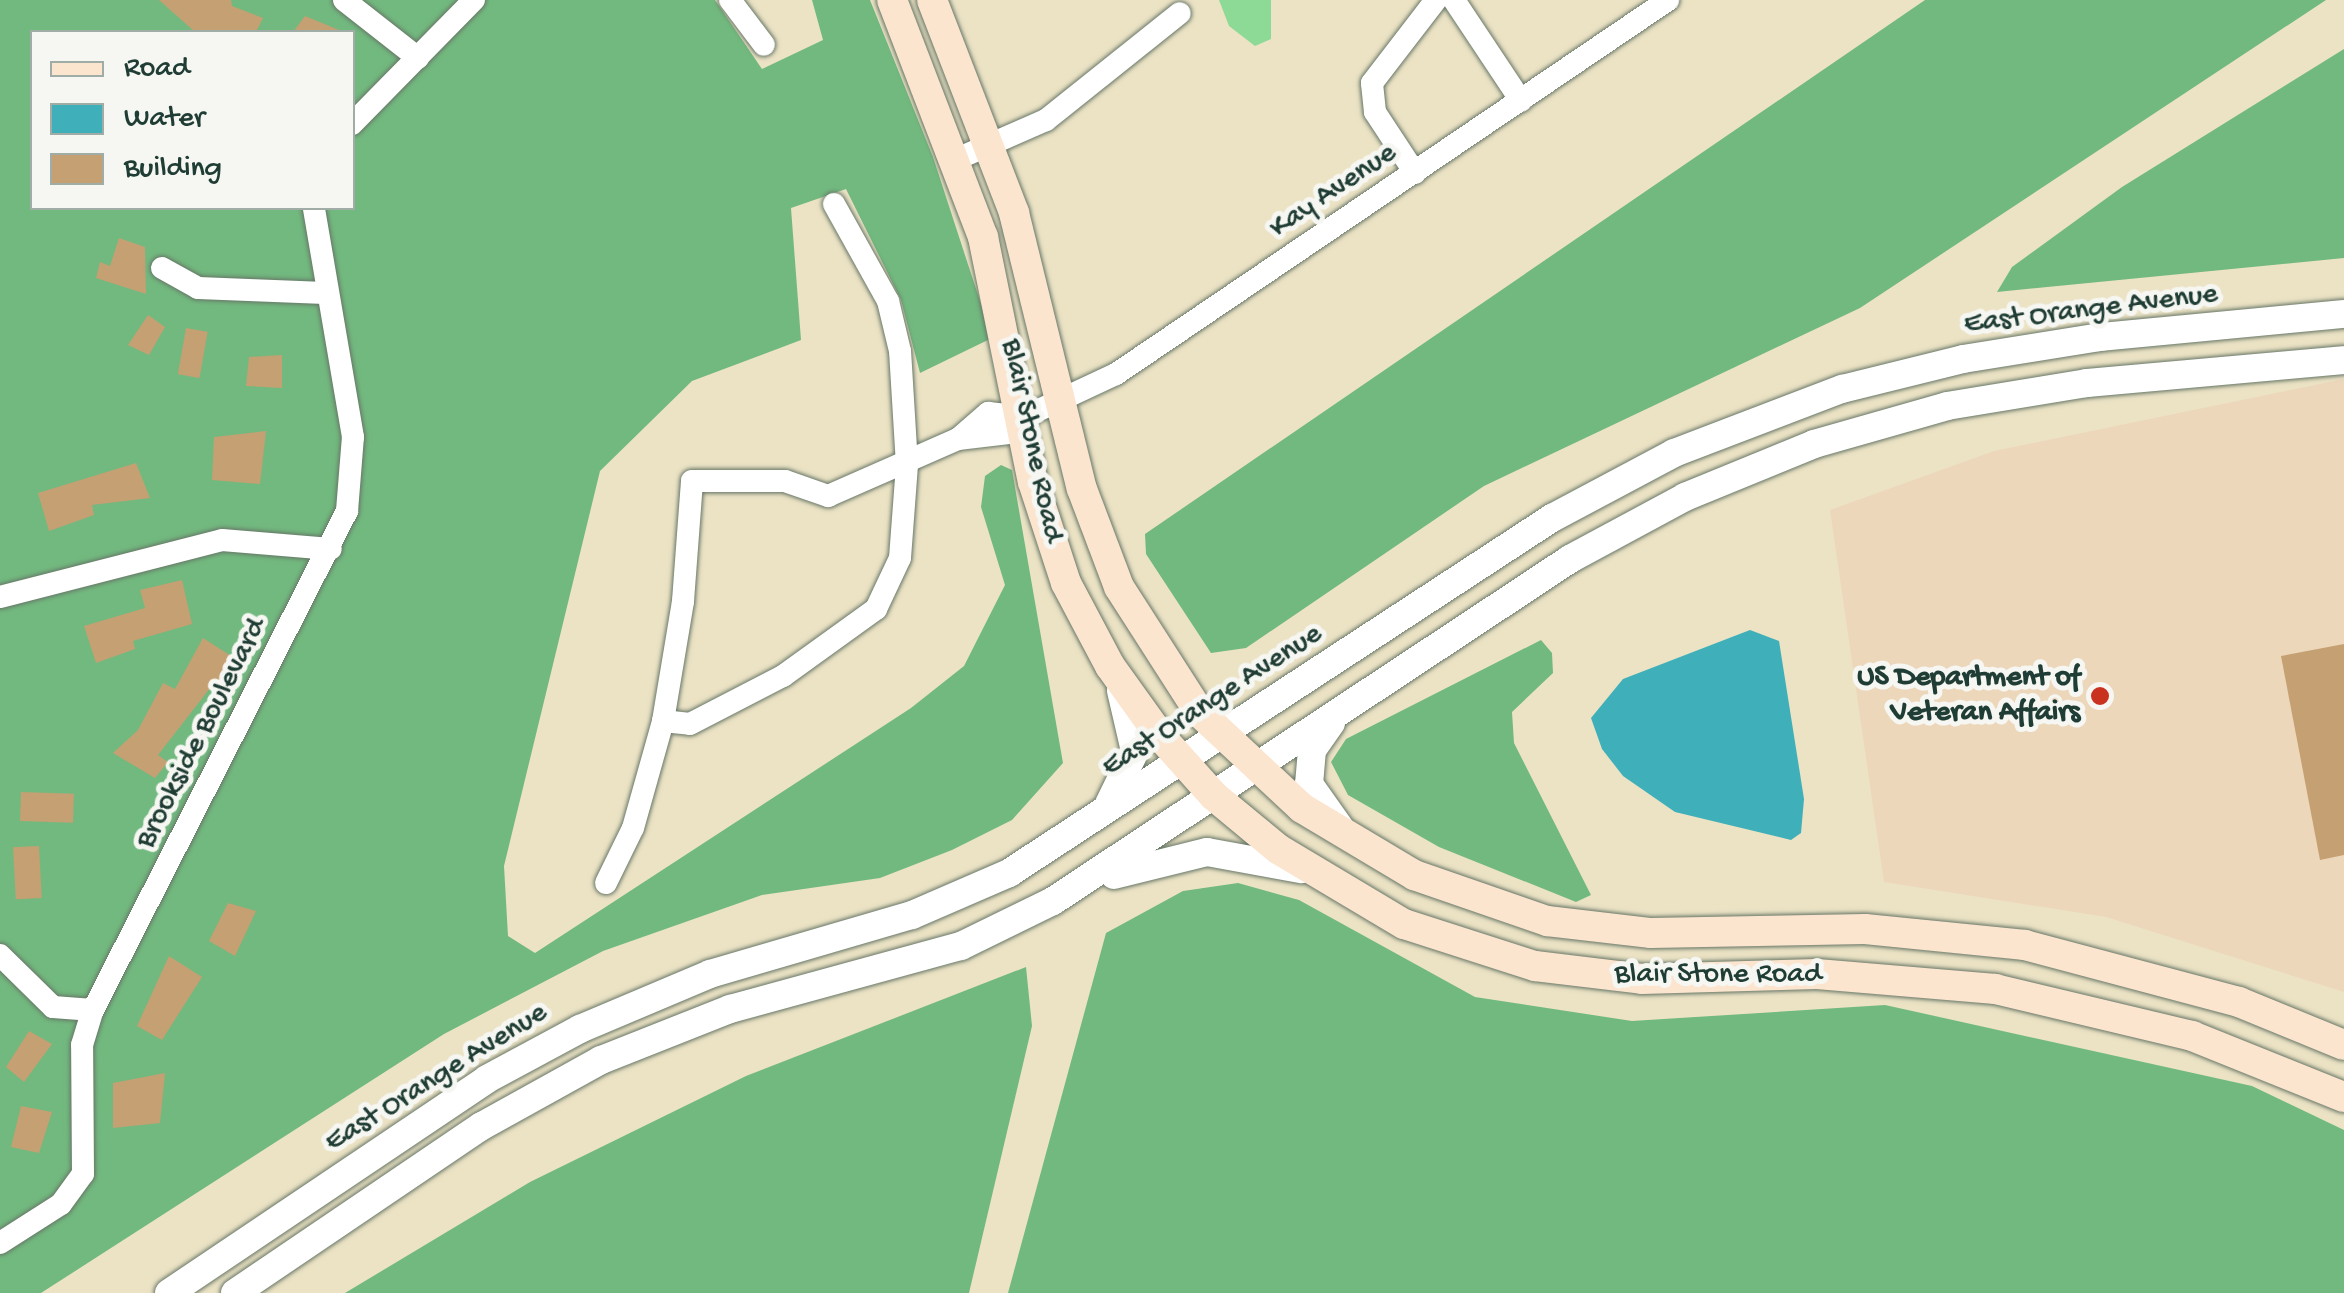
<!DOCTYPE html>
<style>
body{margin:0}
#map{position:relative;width:2344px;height:1293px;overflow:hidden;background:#ece3c5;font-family:"Gochi Hand",sans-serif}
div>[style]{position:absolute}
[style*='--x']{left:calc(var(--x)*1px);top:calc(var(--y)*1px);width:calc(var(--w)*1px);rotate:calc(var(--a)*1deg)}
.built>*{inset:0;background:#edd7bb}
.green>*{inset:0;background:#8dd996}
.forest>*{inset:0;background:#72b97f}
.water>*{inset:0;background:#3fafb9}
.building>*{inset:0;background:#c4a072;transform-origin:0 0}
.roads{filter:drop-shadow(0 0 2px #677767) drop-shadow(0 0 2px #677767)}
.minor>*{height:22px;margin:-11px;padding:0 11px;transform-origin:11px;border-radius:11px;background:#fff}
.tertiary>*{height:28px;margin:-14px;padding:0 14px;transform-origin:14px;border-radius:14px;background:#fff}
.secondary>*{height:30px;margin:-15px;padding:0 15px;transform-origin:15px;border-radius:15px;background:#fce5cf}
.dots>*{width:28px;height:28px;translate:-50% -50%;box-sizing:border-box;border:5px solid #f6f6f2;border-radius:50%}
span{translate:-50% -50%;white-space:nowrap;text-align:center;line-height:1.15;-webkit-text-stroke:10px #f6f6f2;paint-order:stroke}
.street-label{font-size:30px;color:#1f3d34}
.poi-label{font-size:30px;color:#1f3d34;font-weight:700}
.right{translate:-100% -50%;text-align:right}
.legend{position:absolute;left:30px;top:30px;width:325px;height:180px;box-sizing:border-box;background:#f6f6f2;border:2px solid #a0aca6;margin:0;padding:12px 18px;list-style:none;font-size:30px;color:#1f3d34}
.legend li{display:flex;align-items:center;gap:20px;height:50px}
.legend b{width:50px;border:2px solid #a0aca6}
</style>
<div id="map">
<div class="built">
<div style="clip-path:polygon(2344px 379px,2344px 992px,2106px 917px,1884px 882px,1830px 510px,1994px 451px)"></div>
</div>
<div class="green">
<div style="clip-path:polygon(1219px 0,1271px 0,1271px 39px,1255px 46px,1229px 26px)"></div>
</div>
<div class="forest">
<div style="clip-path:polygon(evenodd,0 0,715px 0,762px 69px,823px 40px,812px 0,870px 0,933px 157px,992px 338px,920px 373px,901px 300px,846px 189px,791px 208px,801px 340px,692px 381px,600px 471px,504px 866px,508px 936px,535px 953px,911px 708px,964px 666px,1005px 585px,981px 507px,985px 476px,1001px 465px,1012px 470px,1063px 763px,1012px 820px,952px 850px,880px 878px,762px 895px,603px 951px,444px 1034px,41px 1293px,0 1293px,0 0,32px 32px,352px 32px,352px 208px,32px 208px,32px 32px)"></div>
<div style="clip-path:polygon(1925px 0,2326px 0,1860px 308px,1484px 486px,1246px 648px,1211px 653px,1146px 554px,1145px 534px)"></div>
<div style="clip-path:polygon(2344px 49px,2344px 258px,1997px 292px,2012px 267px,2122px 187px)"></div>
<div style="clip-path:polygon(1541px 640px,1552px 653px,1553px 673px,1512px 712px,1514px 743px,1591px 895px,1576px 902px,1439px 847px,1348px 795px,1331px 762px,1346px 739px)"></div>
<div style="clip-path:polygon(1238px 883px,1299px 900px,1475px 997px,1632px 1021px,1885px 1005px,2252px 1086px,2344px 1130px,2344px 1293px,1008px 1293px,1106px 933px,1183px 891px)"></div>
<div style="clip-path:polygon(1026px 967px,1032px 1026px,969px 1293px,345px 1293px,530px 1182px,746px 1076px)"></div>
</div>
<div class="water">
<div style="clip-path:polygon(1750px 630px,1779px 641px,1804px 799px,1801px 833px,1791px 840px,1675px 812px,1623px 776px,1602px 749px,1591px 718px,1623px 679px)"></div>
</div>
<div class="building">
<div style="clip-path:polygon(159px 0,231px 0,232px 6px,263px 18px,256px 32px,195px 32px)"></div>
<div style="clip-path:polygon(305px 16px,344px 32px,293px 32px)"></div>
<div style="clip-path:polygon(119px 238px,145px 247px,146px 294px,96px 278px,100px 262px,110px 266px)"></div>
<div style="clip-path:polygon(148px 315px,165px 327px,149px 355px,128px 345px)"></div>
<div style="left:186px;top:328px;width:22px;height:47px;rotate:10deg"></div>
<div style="clip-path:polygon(282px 355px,282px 388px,246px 386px,249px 357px)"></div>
<div style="clip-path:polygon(266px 431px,260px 484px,212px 480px,214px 437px)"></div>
<div style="clip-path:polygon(136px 463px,150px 498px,92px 505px,94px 515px,49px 531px,38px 493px)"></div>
<div style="clip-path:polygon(182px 580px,192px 624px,133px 641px,135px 649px,96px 663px,84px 626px,145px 608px,140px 590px)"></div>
<div style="clip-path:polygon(203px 638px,242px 663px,224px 689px,214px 683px,158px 755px,168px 762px,155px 778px,113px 753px,138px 730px,163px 683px,175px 689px)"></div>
<div style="clip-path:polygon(2344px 644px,2344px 855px,2320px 860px,2281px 656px)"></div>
<div style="left:21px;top:792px;width:53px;height:29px;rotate:2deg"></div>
<div style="left:39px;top:846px;width:52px;height:26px;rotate:87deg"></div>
<div style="clip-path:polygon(228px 903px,256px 911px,235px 956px,209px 941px)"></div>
<div style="clip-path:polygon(169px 956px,202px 977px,162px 1040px,137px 1026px)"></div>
<div style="clip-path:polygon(29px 1031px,52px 1044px,24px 1082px,6px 1067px)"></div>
<div style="clip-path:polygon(165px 1073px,160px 1123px,113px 1128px,113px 1083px)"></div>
<div style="clip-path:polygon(21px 1106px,52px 1112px,39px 1153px,11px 1147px)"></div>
</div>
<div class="roads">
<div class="minor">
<div style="--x:344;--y:0;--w:94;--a:38.1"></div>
<div style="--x:730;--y:0;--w:56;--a:52.9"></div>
<div style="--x:1454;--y:0;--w:121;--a:56.4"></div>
<div style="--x:352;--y:124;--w:174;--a:-45.5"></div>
<div style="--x:957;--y:159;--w:97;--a:-23.7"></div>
<div style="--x:1046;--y:120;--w:171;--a:-38.6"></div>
<div style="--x:1415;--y:173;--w:73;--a:-123.3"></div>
<div style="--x:1375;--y:112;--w:29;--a:-96"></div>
<div style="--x:1372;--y:83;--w:105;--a:-52.4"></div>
<div style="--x:162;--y:268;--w:41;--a:29.1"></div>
<div style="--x:198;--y:288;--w:127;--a:2.3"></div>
<div style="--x:958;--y:439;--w:51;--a:-6.7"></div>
<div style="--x:1009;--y:433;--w:22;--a:-47"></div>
<div style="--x:1024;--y:417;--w:102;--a:-25.1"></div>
<div style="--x:1116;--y:374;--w:667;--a:-34.12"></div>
<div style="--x:0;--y:597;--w:229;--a:-14.4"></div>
<div style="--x:222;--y:540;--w:109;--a:4.7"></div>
<div style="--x:663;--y:721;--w:27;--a:6"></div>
<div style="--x:690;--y:724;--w:105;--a:-27.3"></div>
<div style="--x:783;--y:676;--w:115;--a:-35.8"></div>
<div style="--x:876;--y:609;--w:56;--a:-64.8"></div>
<div style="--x:900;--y:558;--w:93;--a:-85.7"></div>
<div style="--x:907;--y:465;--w:114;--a:-93.5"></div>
<div style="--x:900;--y:351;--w:51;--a:-103.5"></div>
<div style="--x:888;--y:301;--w:111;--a:-119.1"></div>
<div style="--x:606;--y:883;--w:61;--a:-63.9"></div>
<div style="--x:633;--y:828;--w:111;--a:-74.3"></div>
<div style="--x:663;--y:721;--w:122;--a:-80.5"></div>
<div style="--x:683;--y:601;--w:120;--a:-85.7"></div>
<div style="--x:692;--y:481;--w:93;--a:0"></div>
<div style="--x:785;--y:481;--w:46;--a:19.2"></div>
<div style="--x:828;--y:496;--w:142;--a:-23.7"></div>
<div style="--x:958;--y:439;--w:40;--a:-41"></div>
<div style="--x:988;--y:413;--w:36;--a:6"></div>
<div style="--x:0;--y:955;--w:74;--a:44.5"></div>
<div style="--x:53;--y:1007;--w:40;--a:4.3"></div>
<div style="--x:0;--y:1243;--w:72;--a:-32.6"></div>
<div style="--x:61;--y:1204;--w:37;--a:-54"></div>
<div style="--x:83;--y:1174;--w:129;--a:-90.4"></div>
<div style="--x:82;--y:1045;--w:37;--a:-73"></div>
<div style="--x:93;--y:1010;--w:560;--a:-63.02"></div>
<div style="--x:347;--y:511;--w:74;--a:-85.4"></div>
<div style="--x:353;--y:437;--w:232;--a:-99.7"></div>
</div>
<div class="tertiary">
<div style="--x:1331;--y:723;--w:33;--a:125"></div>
<div style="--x:1312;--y:750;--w:34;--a:95"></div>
<div style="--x:1309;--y:784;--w:54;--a:54.8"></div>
<div style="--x:1109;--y:804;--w:59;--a:-63.9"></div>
<div style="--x:1135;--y:751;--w:62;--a:-103.1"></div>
<div style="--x:1114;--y:875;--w:96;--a:-13.9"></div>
<div style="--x:1207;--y:852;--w:96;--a:10.3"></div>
<div style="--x:169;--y:1293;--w:383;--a:-33.9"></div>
<div style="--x:487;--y:1079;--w:106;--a:-28.3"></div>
<div style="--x:580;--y:1029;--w:141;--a:-22.9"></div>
<div style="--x:710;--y:974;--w:210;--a:-16.3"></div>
<div style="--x:912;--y:915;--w:106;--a:-23.4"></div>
<div style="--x:1009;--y:873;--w:649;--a:-33.18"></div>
<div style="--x:1552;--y:518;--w:138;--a:-28"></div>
<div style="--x:1674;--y:453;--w:180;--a:-20.9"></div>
<div style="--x:1842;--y:389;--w:125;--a:-13.9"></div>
<div style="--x:1963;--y:359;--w:139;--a:-9.1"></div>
<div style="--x:2100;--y:337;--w:245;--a:-5.4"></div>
<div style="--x:235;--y:1293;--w:298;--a:-34.1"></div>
<div style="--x:482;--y:1126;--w:136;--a:-29"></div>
<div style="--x:601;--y:1060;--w:139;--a:-21.6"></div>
<div style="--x:730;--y:1009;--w:239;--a:-15.3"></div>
<div style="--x:961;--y:946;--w:102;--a:-26.1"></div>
<div style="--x:1053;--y:901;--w:620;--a:-33.48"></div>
<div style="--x:1570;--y:559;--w:131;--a:-28.3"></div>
<div style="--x:1685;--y:497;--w:139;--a:-22.3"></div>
<div style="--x:1814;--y:444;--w:138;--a:-15.9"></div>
<div style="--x:1947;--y:406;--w:142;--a:-9.3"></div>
<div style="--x:2087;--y:383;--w:258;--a:-5.1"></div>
</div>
<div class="secondary">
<div style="--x:892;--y:0;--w:254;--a:69"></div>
<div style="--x:983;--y:237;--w:250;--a:78.5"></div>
<div style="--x:1033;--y:482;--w:106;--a:71.9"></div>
<div style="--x:1066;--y:583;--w:94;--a:62.1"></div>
<div style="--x:1110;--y:666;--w:87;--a:54.3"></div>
<div style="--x:1161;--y:737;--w:79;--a:48.1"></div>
<div style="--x:1214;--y:796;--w:83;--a:39.6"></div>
<div style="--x:1278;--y:849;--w:147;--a:30.8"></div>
<div style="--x:1404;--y:924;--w:138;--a:17.8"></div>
<div style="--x:1535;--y:966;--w:108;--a:6.9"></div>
<div style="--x:1642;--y:979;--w:175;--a:-1.6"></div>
<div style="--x:1817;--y:974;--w:179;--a:4.8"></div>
<div style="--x:1995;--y:989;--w:203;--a:13.4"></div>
<div style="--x:2192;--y:1036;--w:164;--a:21.9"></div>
<div style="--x:932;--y:0;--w:228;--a:68.9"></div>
<div style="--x:1014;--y:213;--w:284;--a:76.2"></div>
<div style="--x:1082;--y:489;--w:105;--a:69.3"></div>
<div style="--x:1119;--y:587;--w:150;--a:57.3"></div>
<div style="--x:1200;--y:713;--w:139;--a:43"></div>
<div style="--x:1302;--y:808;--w:131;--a:30.9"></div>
<div style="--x:1414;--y:875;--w:141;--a:19.1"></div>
<div style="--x:1547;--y:921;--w:105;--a:6.6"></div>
<div style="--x:1651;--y:933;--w:214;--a:-1.1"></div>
<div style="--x:1865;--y:929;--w:161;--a:5.7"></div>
<div style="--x:2025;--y:945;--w:221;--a:14.9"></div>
<div style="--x:2239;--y:1002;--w:113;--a:22.3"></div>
</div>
</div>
<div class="dots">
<div style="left:2100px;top:696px;background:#c8321e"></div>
</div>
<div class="street-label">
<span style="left:1334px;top:192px;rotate:-34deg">Kay Avenue</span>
<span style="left:2091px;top:311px;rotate:-7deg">East Orange Avenue</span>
<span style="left:1030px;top:441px;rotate:78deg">Blair Stone Road</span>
<span style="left:1213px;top:702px;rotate:-33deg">East Orange Avenue</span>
<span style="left:203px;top:734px;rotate:-63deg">Brookside Boulevard</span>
<span style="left:1718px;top:976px">Blair Stone Road</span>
<span style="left:437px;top:1079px;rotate:-32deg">East Orange Avenue</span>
</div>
<div class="poi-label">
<span class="right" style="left:2080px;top:696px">US Department of<br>Veteran Affairs</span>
</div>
<ul class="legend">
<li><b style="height:12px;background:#fce5cf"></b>Road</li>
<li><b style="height:28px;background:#3fafb9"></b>Water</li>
<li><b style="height:28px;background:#c4a072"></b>Building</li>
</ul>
</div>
